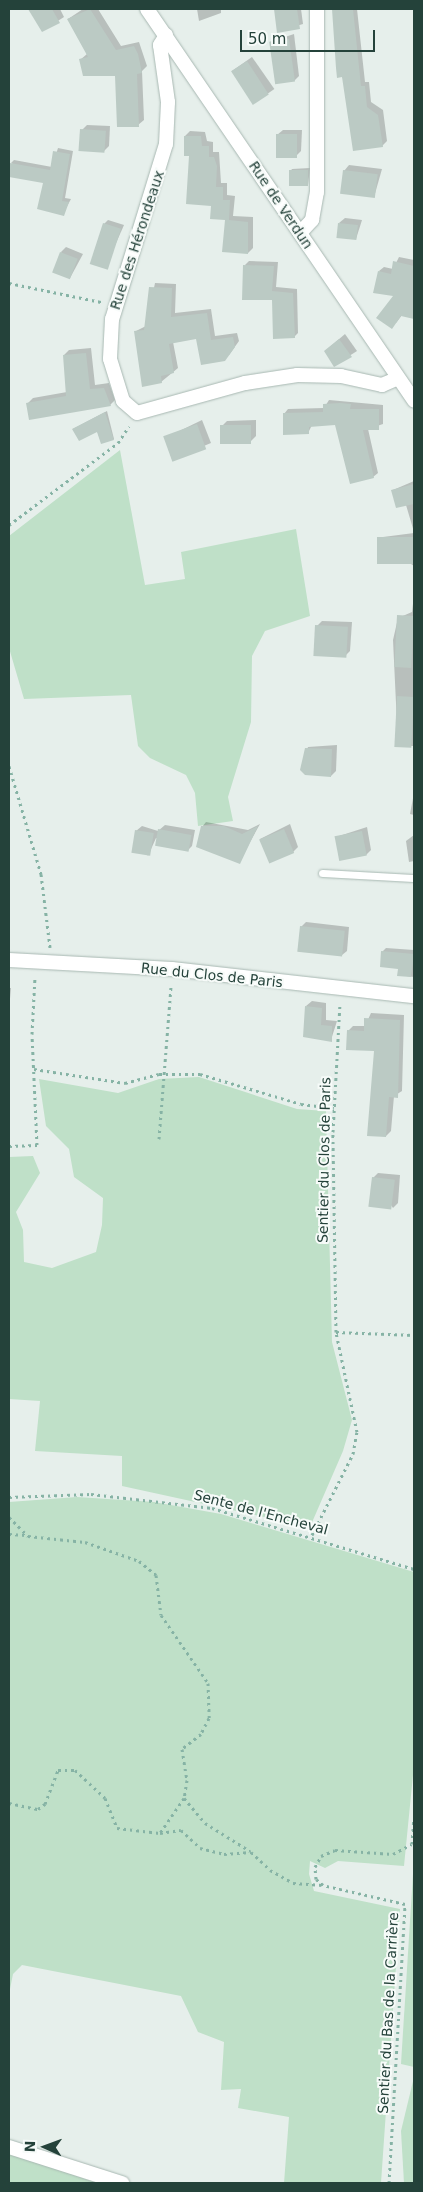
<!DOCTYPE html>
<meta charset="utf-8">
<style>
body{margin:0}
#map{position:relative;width:423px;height:2192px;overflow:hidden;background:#e6efeb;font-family:"DejaVu Sans",sans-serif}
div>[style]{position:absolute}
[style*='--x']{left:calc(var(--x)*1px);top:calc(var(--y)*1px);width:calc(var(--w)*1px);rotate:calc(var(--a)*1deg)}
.green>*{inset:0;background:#bfe0c8}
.shadow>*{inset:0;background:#0003;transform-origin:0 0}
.building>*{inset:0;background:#bbcac4;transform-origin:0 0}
.path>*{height:3px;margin-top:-1.5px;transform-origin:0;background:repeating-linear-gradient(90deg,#86b3a5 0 2.5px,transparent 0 6.5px)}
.roads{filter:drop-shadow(0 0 1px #a8b8b2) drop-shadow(0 0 1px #a8b8b2)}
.lane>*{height:7px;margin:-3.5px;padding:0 3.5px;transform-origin:3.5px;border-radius:3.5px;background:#fff}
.street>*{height:14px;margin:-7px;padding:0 7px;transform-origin:7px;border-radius:7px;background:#fff}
span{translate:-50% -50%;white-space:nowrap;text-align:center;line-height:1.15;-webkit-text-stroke:4px #f7fbf9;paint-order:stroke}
.street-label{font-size:14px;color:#24423a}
.frame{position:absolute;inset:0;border:10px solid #24423a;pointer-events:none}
.north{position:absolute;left:20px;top:2122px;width:50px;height:50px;-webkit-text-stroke:4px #f7fbf9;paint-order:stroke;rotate:272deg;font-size:14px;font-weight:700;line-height:20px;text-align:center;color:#24423a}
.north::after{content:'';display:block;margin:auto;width:18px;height:22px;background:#24423a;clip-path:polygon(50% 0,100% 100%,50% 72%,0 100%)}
.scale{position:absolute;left:240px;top:30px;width:135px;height:22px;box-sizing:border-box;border:2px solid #24423a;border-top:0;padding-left:6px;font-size:15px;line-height:18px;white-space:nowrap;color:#24423a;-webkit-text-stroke:4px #f7fbf9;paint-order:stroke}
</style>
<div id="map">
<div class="green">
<div style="clip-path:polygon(120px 450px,145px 585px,185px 579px,181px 552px,296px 529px,310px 616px,265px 631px,252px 656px,251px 722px,228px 797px,233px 821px,198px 826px,195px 793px,186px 775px,150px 758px,138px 746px,131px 695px,24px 699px,9px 648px,9px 536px)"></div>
<div style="clip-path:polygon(199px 1077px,297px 1109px,326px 1111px,332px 1342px,352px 1420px,343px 1451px,310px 1527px,122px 1486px,122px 1456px,35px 1451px,40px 1401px,9px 1399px,9px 1157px,33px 1156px,40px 1173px,16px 1212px,23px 1230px,24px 1262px,52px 1268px,96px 1252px,102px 1225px,103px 1198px,74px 1177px,69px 1149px,46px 1126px,39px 1079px,118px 1093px,159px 1079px)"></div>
<div style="clip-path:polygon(77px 1497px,154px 1502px,221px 1514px,414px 1572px,414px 1765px,404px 1866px,338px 1861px,325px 1868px,310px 1861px,309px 1874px,314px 1891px,400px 1909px,381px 2183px,284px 2183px,289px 2117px,238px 2108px,241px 2089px,221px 2090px,224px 2042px,198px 2032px,181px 1996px,22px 1965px,13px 1974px,9px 1994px,9px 1502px)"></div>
<div style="clip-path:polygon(414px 1858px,414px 2067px,401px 2064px)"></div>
<div style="clip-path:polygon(414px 2077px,414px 2183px,404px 2183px,401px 2131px)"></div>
<div style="clip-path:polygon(9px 2154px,74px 2175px,97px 2183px,9px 2183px)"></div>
</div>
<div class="shadow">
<div style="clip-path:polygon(35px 9px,60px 9px,64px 17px,42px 31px,31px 12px)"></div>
<div style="clip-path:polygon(83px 9px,98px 9px,121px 46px,139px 42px,147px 66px,142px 71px,144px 120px,138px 125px,116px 75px,80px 60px,87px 54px,68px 19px)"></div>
<div style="clip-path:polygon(197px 9px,221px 9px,221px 13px,199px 21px)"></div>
<div style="clip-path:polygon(275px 9px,301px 9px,303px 24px,279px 31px)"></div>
<div style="clip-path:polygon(333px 9px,357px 9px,365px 82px,369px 82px,371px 102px,383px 110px,387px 141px,382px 146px,337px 68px)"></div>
<div style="clip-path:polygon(294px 34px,299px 76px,294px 81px,270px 42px)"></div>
<div style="left:252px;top:57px;width:39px;height:24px;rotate:55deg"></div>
<div style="clip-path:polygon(87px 125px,110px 126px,109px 146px,104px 151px,82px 130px)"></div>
<div style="clip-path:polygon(283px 130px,302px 130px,301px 151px,296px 156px,277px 135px)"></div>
<div style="clip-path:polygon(190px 131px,205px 132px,207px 141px,213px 142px,213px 152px,219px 152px,221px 183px,227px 183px,227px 195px,235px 196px,233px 216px,253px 217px,253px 248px,248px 253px,227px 219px,212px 205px,190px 155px,185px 136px)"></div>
<div style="clip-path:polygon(58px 148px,73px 151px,65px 198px,71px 199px,63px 214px,45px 182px,11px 163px,14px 160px,52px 167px)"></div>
<div style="clip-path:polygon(349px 165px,382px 169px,374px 197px,344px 171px)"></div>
<div style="clip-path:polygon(310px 168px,308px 185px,290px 172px,292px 169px)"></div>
<div style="clip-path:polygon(345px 218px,362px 220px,356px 239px,339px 223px)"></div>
<div style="clip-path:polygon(108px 220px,124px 225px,105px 268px,104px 224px)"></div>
<div style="clip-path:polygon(66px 247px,83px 254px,70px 278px,61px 252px)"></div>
<div style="clip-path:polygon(399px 257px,414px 260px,414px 318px,402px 315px,396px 323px,395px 295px,379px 271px,384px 267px,393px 269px)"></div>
<div style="clip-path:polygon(249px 261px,278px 262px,276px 287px,297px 289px,298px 333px,294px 337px,273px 299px,245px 265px)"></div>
<div style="clip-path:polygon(155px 283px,176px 284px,175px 313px,211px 309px,215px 336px,237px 333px,239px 341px,229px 355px,197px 338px,173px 342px,178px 368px,161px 382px,136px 331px,146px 326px)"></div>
<div style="clip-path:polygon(345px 334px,357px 351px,335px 365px,325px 351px)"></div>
<div style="clip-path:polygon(91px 348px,95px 385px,109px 383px,115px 400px,110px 405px,28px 403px,33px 398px,67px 392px,64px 355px,69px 350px)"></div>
<div style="clip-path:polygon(329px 400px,383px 405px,383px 424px,368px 429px,378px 473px,373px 477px,336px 423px,312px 425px,308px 433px,284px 414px,288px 409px,324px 408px)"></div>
<div style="clip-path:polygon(107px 411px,114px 439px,102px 443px,97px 431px,73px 429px)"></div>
<div style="clip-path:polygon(202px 420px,211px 443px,172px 459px,165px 438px)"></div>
<div style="clip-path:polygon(256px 420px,256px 436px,251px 441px,222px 426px,227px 421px)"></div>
<div style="clip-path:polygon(414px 481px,414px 532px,406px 505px,393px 490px)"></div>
<div style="clip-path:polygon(414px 533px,414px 566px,378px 542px,383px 537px)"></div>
<div style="clip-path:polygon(414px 595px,414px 746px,398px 746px,393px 640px,398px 618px,412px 612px)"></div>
<div style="clip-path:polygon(322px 621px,352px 622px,350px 651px,345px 656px,317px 626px)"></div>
<div style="clip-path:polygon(337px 745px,336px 771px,331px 776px,301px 767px,308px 747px)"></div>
<div style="clip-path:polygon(414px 793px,414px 815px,410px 814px)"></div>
<div style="clip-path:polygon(206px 822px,248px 830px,260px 824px,239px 862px,202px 827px)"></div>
<div style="clip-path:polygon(290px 824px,298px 847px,293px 852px,260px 839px)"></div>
<div style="clip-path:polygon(165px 825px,195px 830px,192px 846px,187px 851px,156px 838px,148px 856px,136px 831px,142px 826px,158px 831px)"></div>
<div style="clip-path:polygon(367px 827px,371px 850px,366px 855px,336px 837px)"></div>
<div style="clip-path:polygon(414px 835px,414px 861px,409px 862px,406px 841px)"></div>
<div style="clip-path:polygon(306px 922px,349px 927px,347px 951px,342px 955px,301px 927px)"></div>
<div style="clip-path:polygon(414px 946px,414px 977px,398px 975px,399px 968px,382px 952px,386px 948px,414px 950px)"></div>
<div style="clip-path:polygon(9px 988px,11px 988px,9px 1010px)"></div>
<div style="clip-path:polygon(312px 1001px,326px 1003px,326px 1020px,337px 1021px,331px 1040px,306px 1006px)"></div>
<div style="clip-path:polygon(371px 1013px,404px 1015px,402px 1091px,394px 1096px,391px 1131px,386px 1136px,375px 1050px,348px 1031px,353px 1026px,365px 1026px)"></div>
<div style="clip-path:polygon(378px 1173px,400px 1175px,398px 1203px,393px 1208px,373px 1178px)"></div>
</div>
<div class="building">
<div style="clip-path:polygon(28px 9px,52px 9px,60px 23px,42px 32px)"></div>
<div style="clip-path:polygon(90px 9px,116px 50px,134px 46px,138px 54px,142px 73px,137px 74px,139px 127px,117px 127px,115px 76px,83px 76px,79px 59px,88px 57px,67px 19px)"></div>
<div style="clip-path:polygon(274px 9px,297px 9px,300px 29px,277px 33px)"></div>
<div style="clip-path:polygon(332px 9px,353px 9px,361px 86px,365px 86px,367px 107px,378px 115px,383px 147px,353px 151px,342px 77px,337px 78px,336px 68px)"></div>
<div style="left:289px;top:39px;width:43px;height:20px;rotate:82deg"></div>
<div style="left:247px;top:61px;width:40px;height:19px;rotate:57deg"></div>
<div style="left:80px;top:129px;width:26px;height:22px;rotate:4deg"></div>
<div style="left:276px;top:134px;width:21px;height:24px"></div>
<div style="clip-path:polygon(184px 136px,201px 136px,202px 146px,209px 146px,209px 157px,214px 157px,217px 166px,216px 187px,223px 187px,223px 200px,230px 200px,229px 220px,248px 222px,248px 254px,222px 252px,225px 220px,210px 219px,211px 206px,186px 204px,189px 156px,184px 156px)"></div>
<div style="clip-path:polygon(53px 151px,70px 154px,62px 201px,69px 202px,64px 216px,37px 209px,43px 183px,9px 177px,10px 163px,50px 170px)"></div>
<div style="left:308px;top:170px;width:16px;height:19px;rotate:90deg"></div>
<div style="left:343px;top:170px;width:35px;height:24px;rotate:7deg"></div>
<div style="left:103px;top:223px;width:19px;height:43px;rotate:18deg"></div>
<div style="left:338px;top:223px;width:20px;height:15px;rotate:6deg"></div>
<div style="left:60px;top:252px;width:19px;height:22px;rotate:21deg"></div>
<div style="clip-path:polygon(393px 261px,414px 266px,414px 319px,401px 316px,392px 329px,376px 318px,393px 296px,373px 293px,378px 271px,391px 274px)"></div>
<div style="clip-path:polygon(243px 265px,274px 266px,272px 291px,293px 293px,295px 338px,273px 339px,272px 300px,242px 300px)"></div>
<div style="clip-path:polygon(149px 287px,172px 288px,171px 317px,207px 313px,211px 340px,233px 337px,235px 347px,225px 361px,201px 365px,196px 339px,169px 344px,174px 373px,161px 376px,162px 383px,142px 387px,134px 331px,144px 330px)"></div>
<div style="clip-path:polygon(339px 339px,352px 357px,334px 367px,324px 351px)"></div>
<div style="clip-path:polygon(86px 353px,90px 389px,104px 388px,111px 406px,29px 420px,26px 403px,66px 396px,63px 355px)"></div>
<div style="clip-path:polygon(340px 403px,351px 404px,350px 409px,379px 409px,379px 430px,363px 430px,374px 478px,350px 484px,335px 425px,309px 427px,309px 434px,283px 435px,283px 413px,323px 412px,323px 404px)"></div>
<div style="clip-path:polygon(105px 412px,114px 440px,101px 444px,97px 432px,79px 441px,72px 429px)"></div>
<div style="left:197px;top:424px;width:27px;height:36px;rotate:70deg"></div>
<div style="left:220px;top:425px;width:31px;height:19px"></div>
<div style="clip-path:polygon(414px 484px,414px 504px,396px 508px,391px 490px)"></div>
<div style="left:414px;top:537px;width:27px;height:37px;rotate:90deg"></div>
<div style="left:414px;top:616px;width:52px;height:17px;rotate:93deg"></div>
<div style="left:315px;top:625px;width:33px;height:31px;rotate:3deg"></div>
<div style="left:397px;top:696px;width:17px;height:51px;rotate:3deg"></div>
<div style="clip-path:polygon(305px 748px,332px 749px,331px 777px,305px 775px,300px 770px)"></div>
<div style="clip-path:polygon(201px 826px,224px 826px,242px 834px,258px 826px,240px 864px,196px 847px)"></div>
<div style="left:158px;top:829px;width:34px;height:17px;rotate:10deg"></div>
<div style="left:284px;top:829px;width:26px;height:27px;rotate:67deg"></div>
<div style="left:135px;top:830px;width:19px;height:23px;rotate:9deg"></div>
<div style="left:362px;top:831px;width:25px;height:28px;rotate:79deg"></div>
<div style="left:300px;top:926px;width:45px;height:26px;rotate:6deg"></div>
<div style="clip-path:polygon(381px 951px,414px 954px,411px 977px,397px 976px,398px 969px,380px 967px)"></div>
<div style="clip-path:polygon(305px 1006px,322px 1008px,321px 1025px,332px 1026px,332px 1042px,303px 1037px)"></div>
<div style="clip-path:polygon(364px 1018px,400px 1020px,398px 1098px,389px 1097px,386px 1137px,367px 1136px,374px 1051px,346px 1050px,347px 1030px,364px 1031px)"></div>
<div style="left:372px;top:1177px;width:23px;height:30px;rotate:7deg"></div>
</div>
<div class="path">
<div style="--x:9;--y:283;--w:94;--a:11.7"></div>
<div style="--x:9;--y:525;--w:136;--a:-37"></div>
<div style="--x:118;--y:443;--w:20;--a:-57"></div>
<div style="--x:9;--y:766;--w:113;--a:73.5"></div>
<div style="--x:41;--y:874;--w:74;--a:83"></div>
<div style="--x:34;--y:1069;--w:92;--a:8.7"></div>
<div style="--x:125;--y:1083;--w:35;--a:-15"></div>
<div style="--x:159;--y:1074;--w:41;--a:0"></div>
<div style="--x:200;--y:1074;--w:105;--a:16.5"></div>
<div style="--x:301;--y:1104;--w:33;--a:7"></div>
<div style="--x:159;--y:1139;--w:154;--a:-85.5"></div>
<div style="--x:9;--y:1146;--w:28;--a:-2"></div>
<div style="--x:37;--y:1145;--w:111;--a:-92.6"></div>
<div style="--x:32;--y:1034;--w:57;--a:-87"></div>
<div style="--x:336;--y:1332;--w:200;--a:-90.9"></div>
<div style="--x:333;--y:1132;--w:129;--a:-86.9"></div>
<div style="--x:9;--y:1497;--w:82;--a:-2.1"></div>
<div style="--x:91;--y:1494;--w:122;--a:6.6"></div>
<div style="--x:212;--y:1508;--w:211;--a:16.8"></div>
<div style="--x:9;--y:1517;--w:27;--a:45"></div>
<div style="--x:28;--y:1536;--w:57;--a:6"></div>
<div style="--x:85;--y:1542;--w:57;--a:19.4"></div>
<div style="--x:139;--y:1561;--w:22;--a:39"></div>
<div style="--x:156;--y:1575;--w:40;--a:82.9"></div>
<div style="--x:161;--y:1615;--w:83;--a:55.3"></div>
<div style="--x:208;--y:1683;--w:35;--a:88"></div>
<div style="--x:209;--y:1718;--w:18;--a:117"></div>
<div style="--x:201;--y:1734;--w:24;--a:142"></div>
<div style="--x:182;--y:1749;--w:31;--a:81"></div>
<div style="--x:187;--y:1780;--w:18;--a:99"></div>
<div style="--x:184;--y:1798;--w:42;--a:124.4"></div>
<div style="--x:160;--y:1833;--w:21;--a:-8"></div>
<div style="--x:181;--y:1830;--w:26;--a:43"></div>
<div style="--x:200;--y:1848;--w:25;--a:14"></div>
<div style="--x:224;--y:1854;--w:27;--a:-4"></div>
<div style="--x:251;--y:1852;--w:26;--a:43"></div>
<div style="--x:270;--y:1870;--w:26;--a:29"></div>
<div style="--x:293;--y:1883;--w:30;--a:4"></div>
<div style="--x:9;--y:1534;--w:17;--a:3"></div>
<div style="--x:312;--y:1535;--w:91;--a:-63.2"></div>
<div style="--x:353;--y:1454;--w:22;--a:-80"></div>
<div style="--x:357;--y:1432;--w:102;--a:-101.9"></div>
<div style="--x:336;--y:1332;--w:78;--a:2.2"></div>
<div style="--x:184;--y:1798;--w:33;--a:50"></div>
<div style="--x:205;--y:1823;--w:53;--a:31.9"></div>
<div style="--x:9;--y:1803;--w:30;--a:12"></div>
<div style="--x:38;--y:1809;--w:9;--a:-36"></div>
<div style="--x:45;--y:1804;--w:36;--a:-69"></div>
<div style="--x:58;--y:1770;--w:17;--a:0"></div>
<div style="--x:75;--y:1770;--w:41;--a:43"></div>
<div style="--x:105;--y:1798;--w:32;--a:68"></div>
<div style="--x:117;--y:1828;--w:43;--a:6.6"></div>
<div style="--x:389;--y:2183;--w:279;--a:-86.7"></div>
<div style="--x:405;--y:1904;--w:84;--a:-167"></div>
<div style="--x:323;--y:1885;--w:9;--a:-139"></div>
<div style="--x:316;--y:1879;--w:12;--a:-95"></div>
<div style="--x:315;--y:1867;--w:13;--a:-61"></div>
<div style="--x:321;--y:1856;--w:15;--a:-23"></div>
<div style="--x:335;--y:1850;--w:58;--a:3.9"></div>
<div style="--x:393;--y:1854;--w:21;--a:-28"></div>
<div style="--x:412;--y:1844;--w:26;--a:-86"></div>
</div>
<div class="roads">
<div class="lane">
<div style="--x:322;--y:873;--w:92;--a:3.1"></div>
</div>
<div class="street">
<div style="--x:147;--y:9;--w:474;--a:55.7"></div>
<div style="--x:166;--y:35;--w:12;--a:121"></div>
<div style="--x:160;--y:45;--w:58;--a:82"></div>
<div style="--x:168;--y:102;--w:42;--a:92.7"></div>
<div style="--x:166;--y:144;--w:183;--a:107.1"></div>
<div style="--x:112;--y:319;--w:40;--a:92.9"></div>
<div style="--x:110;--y:359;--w:44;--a:72.8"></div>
<div style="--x:123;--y:401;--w:18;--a:41"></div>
<div style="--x:137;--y:413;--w:112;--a:-15.5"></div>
<div style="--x:245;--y:383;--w:53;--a:-8.7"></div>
<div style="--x:297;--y:375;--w:44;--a:1.3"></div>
<div style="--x:341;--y:376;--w:42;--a:12.4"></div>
<div style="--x:382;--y:385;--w:15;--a:-23"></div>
<div style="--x:300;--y:233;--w:18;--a:-47"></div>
<div style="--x:312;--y:220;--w:28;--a:-80"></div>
<div style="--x:317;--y:192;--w:183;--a:-90"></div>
<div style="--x:9;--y:960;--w:163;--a:3.2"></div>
<div style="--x:172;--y:969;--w:244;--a:6.4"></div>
<div style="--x:9;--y:2147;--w:119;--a:17.7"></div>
</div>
</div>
<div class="street-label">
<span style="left:281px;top:205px;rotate:56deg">Rue de Verdun</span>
<span style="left:137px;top:240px;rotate:-72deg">Rue des Hérondeaux</span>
<span style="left:212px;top:975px;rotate:6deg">Rue du Clos de Paris</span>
<span style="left:324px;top:1160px;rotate:-89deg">Sentier du Clos de Paris</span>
<span style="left:261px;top:1512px;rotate:15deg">Sente de l'Encheval</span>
<span style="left:388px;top:2013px;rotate:-87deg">Sentier du Bas de la Carrière</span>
</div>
<div class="frame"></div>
<div class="north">N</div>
<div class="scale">50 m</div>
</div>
